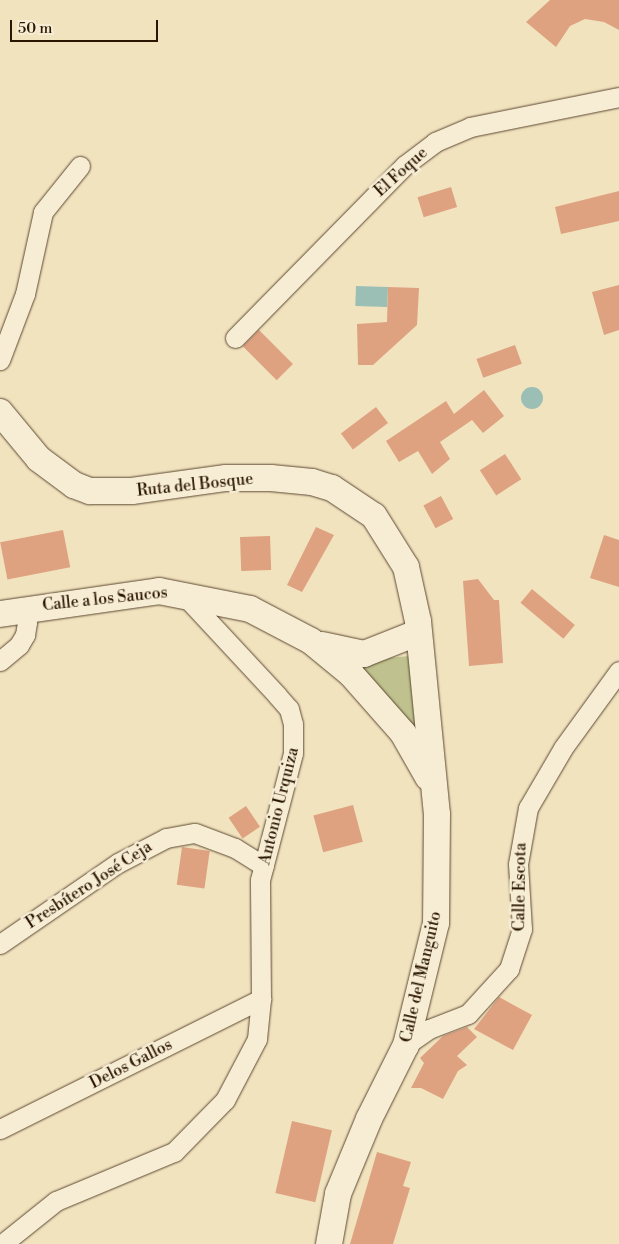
<!DOCTYPE html>
<meta charset="utf-8">
<style>
body{margin:0}
#map{position:relative;width:619px;height:1244px;overflow:hidden;background:#f2e3bf;font-family:"Libre Bodoni",serif}
div>[style]{position:absolute}
[style*='--x']{left:calc(var(--x)*1px);top:calc(var(--y)*1px);width:calc(var(--w)*1px);rotate:calc(var(--a)*1deg)}
.green>*{inset:0;background:#bfc28e}
.water>*{inset:0;background:#9bbeb5;transform-origin:0 0}
.round{border-radius:50%}
.building>*{inset:0;background:#dea281;transform-origin:0 0}
.roads{filter:drop-shadow(0 0 1px #5c4931) drop-shadow(0 0 1px #5c4931)}
.street>*{height:19px;margin:-9.5px;padding:0 9.5px;transform-origin:9.5px;border-radius:9.5px;background:#f7edd5}
.secondary>*{height:26px;margin:-13px;padding:0 13px;transform-origin:13px;border-radius:13px;background:#f7edd5}
span{translate:-50% -50%;white-space:nowrap;text-align:center;line-height:1.15;-webkit-text-stroke:5px #f7edd5;paint-order:stroke}
.street-label{font-size:16px;color:#2a1602}
.scale{position:absolute;left:10px;top:20px;width:148px;height:22px;box-sizing:border-box;border:2px solid #2a1602;border-top:0;padding-left:6px;font-size:15px;line-height:18px;white-space:nowrap;color:#2a1602;-webkit-text-stroke:4px #f7edd5;paint-order:stroke}
</style>
<div id="map">
<div class="green">
<div style="clip-path:polygon(411px 656px,423px 751px,347px 661px)"></div>
</div>
<div class="water">
<div style="left:356px;top:286px;width:32px;height:20px;rotate:2deg"></div>
<div class="round" style="left:521px;top:387px;width:22px;height:22px"></div>
</div>
<div class="building">
<div style="clip-path:polygon(550px 0,619px 0,619px 30px,604px 22px,585px 19px,570px 26px,556px 47px,526px 22px)"></div>
<div style="left:451px;top:187px;width:21px;height:35px;rotate:73deg"></div>
<div style="clip-path:polygon(619px 191px,619px 221px,561px 234px,555px 207px)"></div>
<div style="clip-path:polygon(619px 285px,619px 330px,604px 335px,592px 292px)"></div>
<div style="clip-path:polygon(388px 287px,419px 288px,417px 325px,373px 365px,358px 365px,357px 324px,387px 322px)"></div>
<div style="left:259px;top:330px;width:48px;height:23px;rotate:45deg"></div>
<div style="left:515px;top:345px;width:20px;height:41px;rotate:70deg"></div>
<div style="clip-path:polygon(484px 390px,504px 416px,483px 433px,472px 420px,440px 442px,450px 459px,432px 474px,418px 451px,399px 462px,386px 441px,446px 401px,454px 414px)"></div>
<div style="left:376px;top:407px;width:20px;height:44px;rotate:53deg"></div>
<div style="left:505px;top:454px;width:30px;height:30px;rotate:57deg"></div>
<div style="left:441px;top:496px;width:26px;height:20px;rotate:62deg"></div>
<div style="clip-path:polygon(316px 527px,334px 535px,302px 592px,287px 585px)"></div>
<div style="left:63px;top:530px;width:38px;height:64px;rotate:79deg"></div>
<div style="clip-path:polygon(604px 535px,619px 540px,619px 587px,590px 578px)"></div>
<div style="left:270px;top:536px;width:34px;height:30px;rotate:88deg"></div>
<div style="clip-path:polygon(478px 579px,494px 600px,499px 600px,503px 663px,469px 666px,463px 581px)"></div>
<div style="left:532px;top:589px;width:56px;height:18px;rotate:40deg"></div>
<div style="left:353px;top:805px;width:38px;height:41px;rotate:75deg"></div>
<div style="left:246px;top:806px;width:25px;height:21px;rotate:56deg"></div>
<div style="left:182px;top:847px;width:28px;height:38px;rotate:8deg"></div>
<div style="clip-path:polygon(499px 997px,532px 1015px,513px 1050px,474px 1029px)"></div>
<div style="clip-path:polygon(467px 1027px,477px 1037px,457px 1056px,467px 1065px,458px 1071px,443px 1099px,421px 1088px,411px 1088px,424px 1063px,420px 1058px,443px 1036px)"></div>
<div style="left:292px;top:1121px;width:41px;height:74px;rotate:13deg"></div>
<div style="clip-path:polygon(377px 1152px,411px 1162px,403px 1186px,410px 1188px,393px 1244px,350px 1244px)"></div>
</div>
<div class="roads">
<div class="street">
<div style="--x:235;--y:338;--w:243;--a:-45.5"></div>
<div style="--x:405;--y:165;--w:38;--a:-37"></div>
<div style="--x:435;--y:142;--w:38;--a:-23"></div>
<div style="--x:470;--y:127;--w:152;--a:-11.4"></div>
<div style="--x:0;--y:360;--w:71;--a:-69.3"></div>
<div style="--x:25;--y:294;--w:84;--a:-77.6"></div>
<div style="--x:43;--y:212;--w:59;--a:-51.2"></div>
<div style="--x:0;--y:661;--w:25;--a:-40"></div>
<div style="--x:19;--y:645;--w:12;--a:-59"></div>
<div style="--x:25;--y:635;--w:13;--a:-81"></div>
<div style="--x:27;--y:622;--w:15;--a:-106"></div>
<div style="--x:0;--y:944;--w:143;--a:-34.5"></div>
<div style="--x:118;--y:863;--w:54;--a:-27.5"></div>
<div style="--x:166;--y:838;--w:29;--a:-10"></div>
<div style="--x:195;--y:833;--w:43;--a:20.6"></div>
<div style="--x:235;--y:848;--w:34;--a:32"></div>
<div style="--x:406;--y:1045;--w:28;--a:-35"></div>
<div style="--x:429;--y:1029;--w:42;--a:-21"></div>
<div style="--x:468;--y:1014;--w:61;--a:-47.7"></div>
<div style="--x:509;--y:969;--w:42;--a:-72"></div>
<div style="--x:522;--y:929;--w:65;--a:-93.5"></div>
<div style="--x:518;--y:864;--w:57;--a:-79.9"></div>
<div style="--x:528;--y:808;--w:69;--a:-59.7"></div>
<div style="--x:563;--y:748;--w:95;--a:-54"></div>
<div style="--x:0;--y:1129;--w:292;--a:-26.5"></div>
<div style="--x:6;--y:1241;--w:64;--a:-38.7"></div>
<div style="--x:56;--y:1201;--w:128;--a:-22.6"></div>
<div style="--x:174;--y:1152;--w:73;--a:-45.6"></div>
<div style="--x:225;--y:1100;--w:69;--a:-62.3"></div>
<div style="--x:257;--y:1039;--w:40;--a:-84.3"></div>
<div style="--x:261;--y:999;--w:119;--a:-90.5"></div>
<div style="--x:260;--y:880;--w:131;--a:-75.4"></div>
<div style="--x:293;--y:753;--w:29;--a:-90"></div>
<div style="--x:293;--y:724;--w:16;--a:-105"></div>
<div style="--x:289;--y:709;--w:18;--a:-131"></div>
<div style="--x:277;--y:695;--w:137;--a:-132.9"></div>
</div>
<div class="secondary">
<div style="--x:0;--y:412;--w:61;--a:50.3"></div>
<div style="--x:39;--y:459;--w:44;--a:36.6"></div>
<div style="--x:74;--y:485;--w:17;--a:21"></div>
<div style="--x:90;--y:491;--w:42;--a:0"></div>
<div style="--x:132;--y:491;--w:95;--a:-7.9"></div>
<div style="--x:226;--y:478;--w:45;--a:0"></div>
<div style="--x:271;--y:478;--w:41;--a:5.6"></div>
<div style="--x:312;--y:482;--w:21;--a:17"></div>
<div style="--x:332;--y:488;--w:50;--a:33.7"></div>
<div style="--x:374;--y:516;--w:60;--a:57.9"></div>
<div style="--x:406;--y:567;--w:55;--a:77.5"></div>
<div style="--x:418;--y:621;--w:194;--a:84.4"></div>
<div style="--x:437;--y:814;--w:109;--a:90.5"></div>
<div style="--x:436;--y:923;--w:126;--a:103.8"></div>
<div style="--x:406;--y:1045;--w:83;--a:116.6"></div>
<div style="--x:369;--y:1119;--w:81;--a:112.5"></div>
<div style="--x:338;--y:1194;--w:51;--a:100.2"></div>
<div style="--x:0;--y:614;--w:161;--a:-8.2"></div>
<div style="--x:159;--y:591;--w:93;--a:11.2"></div>
<div style="--x:250;--y:609;--w:69;--a:27.7"></div>
<div style="--x:311;--y:641;--w:52;--a:39.5"></div>
<div style="--x:351;--y:674;--w:79;--a:48.6"></div>
<div style="--x:403;--y:733;--w:51;--a:60.4"></div>
<div style="--x:322;--y:645;--w:43;--a:12.1"></div>
<div style="--x:364;--y:654;--w:57;--a:-21.6"></div>
</div>
</div>
<div class="street-label">
<span style="left:401px;top:172px;rotate:-42deg">El Foque</span>
<span style="left:195px;top:485px;rotate:-6deg">Ruta del Bosque</span>
<span style="left:105px;top:599px;rotate:-6deg">Calle a los Saucos</span>
<span style="left:279px;top:806px;rotate:-76deg">Antonio Urquiza</span>
<span style="left:89px;top:885px;rotate:-33deg">Presbítero José Ceja</span>
<span style="left:520px;top:887px;rotate:-89deg">Calle Escota</span>
<span style="left:421px;top:977px;rotate:-77deg">Calle del Manguito</span>
<span style="left:131px;top:1064px;rotate:-27deg">Delos Gallos</span>
</div>
<div class="scale">50 m</div>
</div>
